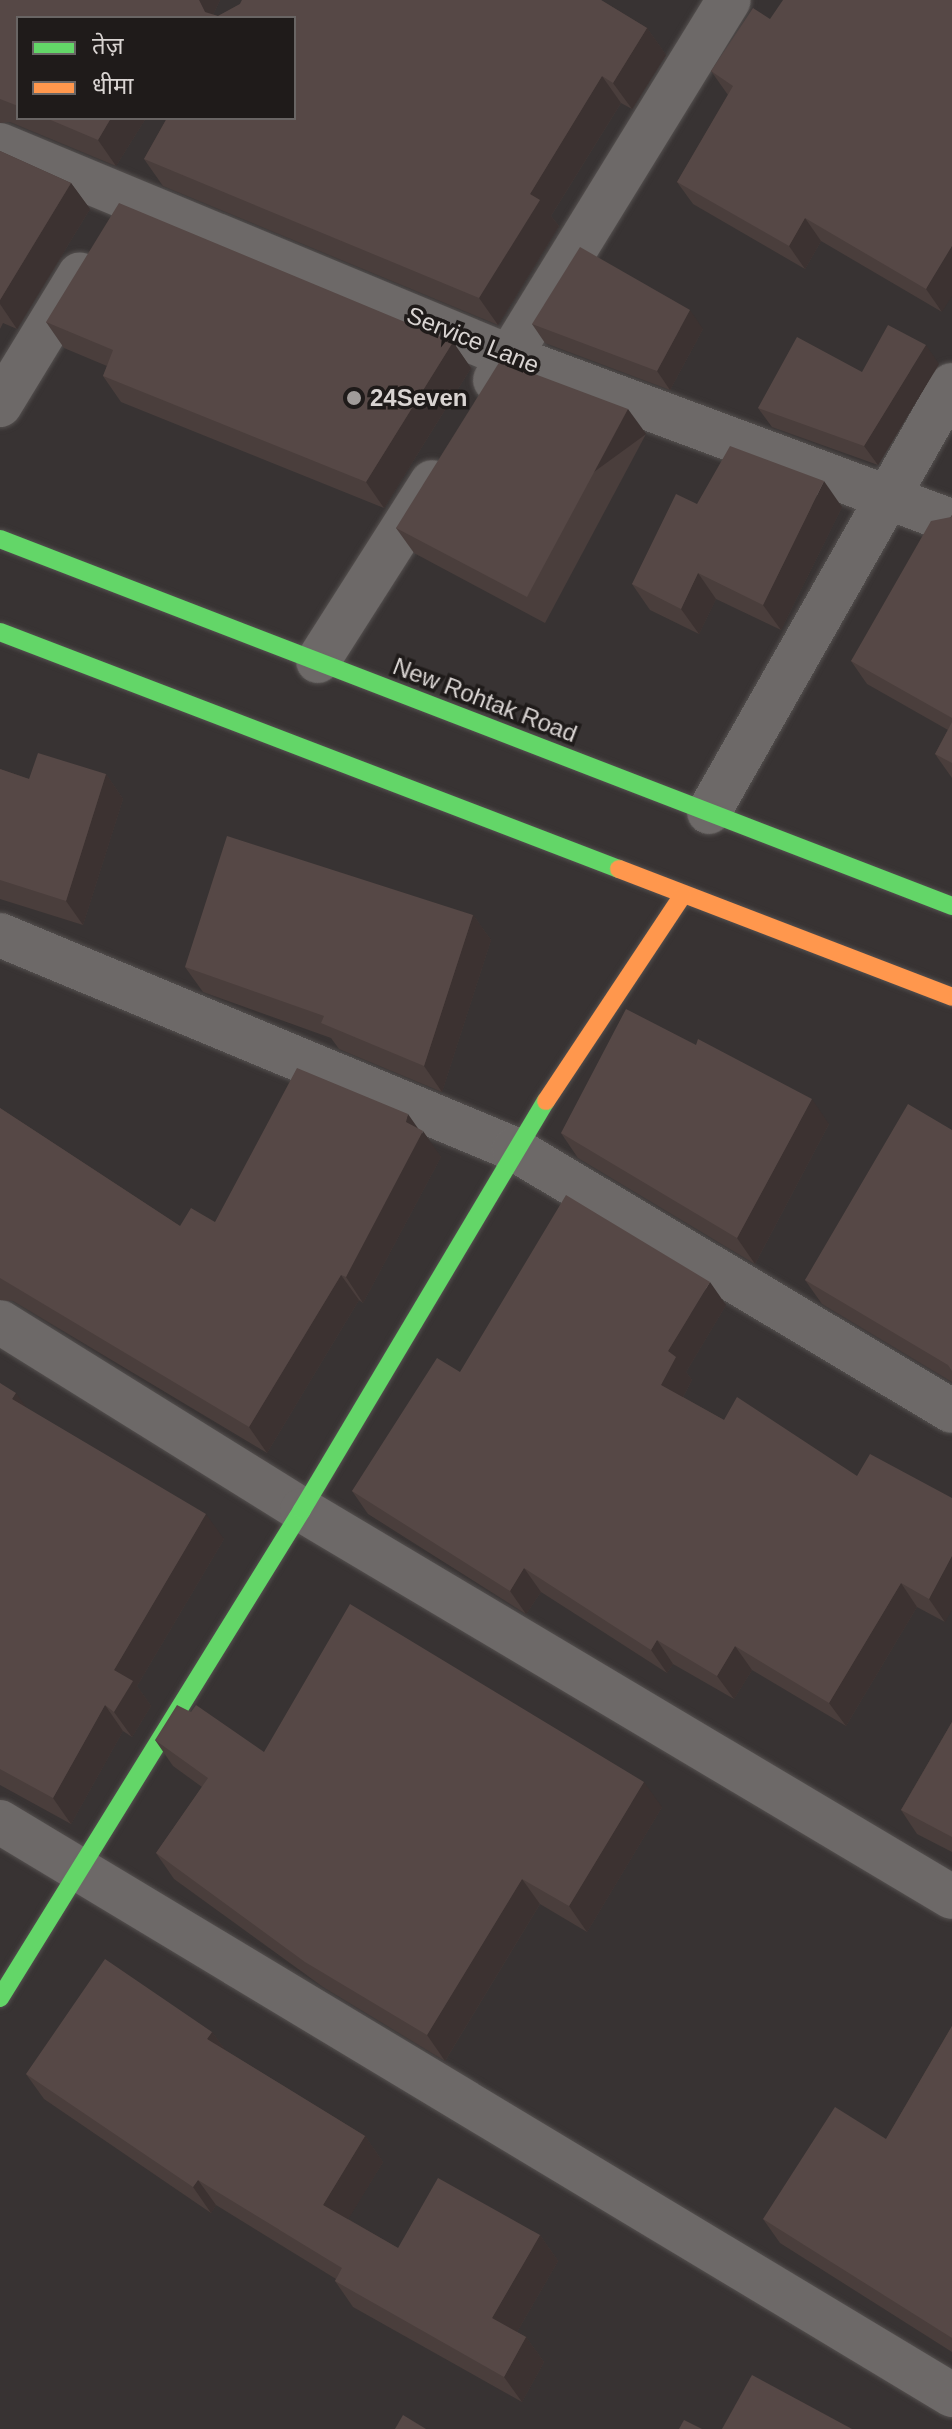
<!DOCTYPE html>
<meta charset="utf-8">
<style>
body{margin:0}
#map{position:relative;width:952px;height:2429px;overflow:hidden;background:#383333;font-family:Arial,"Noto Sans Devanagari",sans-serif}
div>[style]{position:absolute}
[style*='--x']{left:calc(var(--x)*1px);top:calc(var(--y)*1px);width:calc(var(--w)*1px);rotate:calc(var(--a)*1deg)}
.roads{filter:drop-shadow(0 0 2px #54504f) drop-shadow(0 0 2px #54504f)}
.street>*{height:44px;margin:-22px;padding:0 22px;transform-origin:22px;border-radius:22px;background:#6d6968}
.fast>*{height:18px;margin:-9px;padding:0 9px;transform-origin:9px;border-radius:9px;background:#63d668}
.slow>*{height:18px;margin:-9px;padding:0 9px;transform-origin:9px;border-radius:9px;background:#ff974d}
.wall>*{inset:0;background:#4a3e3c}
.shaded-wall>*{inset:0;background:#3c3231;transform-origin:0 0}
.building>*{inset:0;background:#564846}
.dots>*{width:22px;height:22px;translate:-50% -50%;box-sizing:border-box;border:4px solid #1f1b1a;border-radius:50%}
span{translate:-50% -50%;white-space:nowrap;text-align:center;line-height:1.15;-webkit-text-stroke:7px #1f1b1a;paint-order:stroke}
.street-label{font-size:24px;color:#d9d4d2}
.poi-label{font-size:24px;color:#d9d4d2;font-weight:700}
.left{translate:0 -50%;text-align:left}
.legend{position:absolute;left:16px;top:16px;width:280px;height:104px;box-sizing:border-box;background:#1f1b1a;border:2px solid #696564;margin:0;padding:10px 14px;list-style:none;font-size:24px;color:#d9d4d2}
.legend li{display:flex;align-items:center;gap:16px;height:40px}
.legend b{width:40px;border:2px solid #696564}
</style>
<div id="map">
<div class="roads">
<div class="street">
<div style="--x:0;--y:145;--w:552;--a:22.57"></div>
<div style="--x:510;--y:357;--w:471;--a:20.4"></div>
<div style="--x:495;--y:380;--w:446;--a:-58.4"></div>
<div style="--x:0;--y:405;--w:153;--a:-58.6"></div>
<div style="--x:318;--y:661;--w:212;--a:-57.5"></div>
<div style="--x:709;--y:812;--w:491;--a:-60.4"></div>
<div style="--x:0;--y:935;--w:557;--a:22.6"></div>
<div style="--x:514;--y:1149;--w:510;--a:30.89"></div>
<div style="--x:0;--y:1322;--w:356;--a:31.9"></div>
<div style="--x:302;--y:1510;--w:756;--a:30.77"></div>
<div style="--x:0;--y:1822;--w:1111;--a:31.04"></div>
</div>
<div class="fast">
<div style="--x:0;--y:539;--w:1020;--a:21.08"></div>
<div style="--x:0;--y:632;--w:663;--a:20.95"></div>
<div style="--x:0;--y:1998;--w:574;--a:-58.25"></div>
<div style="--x:302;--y:1510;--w:476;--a:-59.2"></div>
</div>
<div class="slow">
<div style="--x:619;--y:869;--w:357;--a:21"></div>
<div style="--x:546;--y:1101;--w:247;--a:-56.4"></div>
</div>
</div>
<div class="wall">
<div style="clip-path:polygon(0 0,220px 0,213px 15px,218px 16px,240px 4px,242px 0,601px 0,647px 28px,666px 55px,632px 109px,621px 103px,551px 216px,559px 226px,498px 325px,163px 186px,144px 159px,167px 118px,294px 118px,294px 18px,18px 18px,18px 118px,146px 118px,116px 166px,10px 122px,0 123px)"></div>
<div style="clip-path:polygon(770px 19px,942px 312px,821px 241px,805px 269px,693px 204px,677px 182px,728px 95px,711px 71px)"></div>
<div style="clip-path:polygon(0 151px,71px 183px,90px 209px,17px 329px,3px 323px,0 329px)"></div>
<div style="clip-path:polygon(46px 322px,453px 342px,471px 368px,384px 508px,121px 402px,103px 376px,107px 366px,64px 348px)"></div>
<div style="clip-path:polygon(532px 324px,703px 329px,670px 390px,545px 343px)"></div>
<div style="clip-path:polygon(939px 364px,878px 465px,772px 427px,758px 408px)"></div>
<div style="clip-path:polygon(646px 434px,545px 623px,414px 553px,396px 528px)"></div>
<div style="clip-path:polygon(697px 504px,842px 507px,781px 630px,716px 599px,699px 634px,650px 610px,632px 584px)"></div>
<div style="clip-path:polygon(952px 515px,952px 778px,935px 754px,948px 730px,867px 684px,851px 661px)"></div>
<div style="clip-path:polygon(0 769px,29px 779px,106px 774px,123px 799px,83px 925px,0 899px)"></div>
<div style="clip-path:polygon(473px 915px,491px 940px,442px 1092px,339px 1049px,331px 1038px,203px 992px,185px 967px)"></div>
<div style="clip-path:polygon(0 1108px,180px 1226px,215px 1222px,419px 1129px,441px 1157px,363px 1303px,359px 1300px,267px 1453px,13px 1301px,0 1300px)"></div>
<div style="clip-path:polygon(829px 1124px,755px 1264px,578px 1158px,561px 1133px)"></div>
<div style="clip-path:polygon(952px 1130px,952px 1382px,822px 1304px,805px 1280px)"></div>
<div style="clip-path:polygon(726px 1305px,686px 1372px,692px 1380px,683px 1397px,724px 1420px,857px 1476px,945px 1622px,917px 1607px,846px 1726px,752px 1670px,734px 1699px,673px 1664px,667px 1673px,541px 1592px,526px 1614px,368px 1514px,352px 1491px,460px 1372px)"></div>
<div style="clip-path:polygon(0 1383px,26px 1408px,224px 1539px,137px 1686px,151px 1706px,132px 1737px,123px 1731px,71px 1824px,0 1785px)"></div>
<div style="clip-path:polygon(952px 1722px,952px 1852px,917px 1834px,901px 1810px)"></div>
<div style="clip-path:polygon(155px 1740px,264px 1752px,662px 1807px,587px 1932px,540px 1904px,445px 2061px,323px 1987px,174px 1879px,156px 1853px,202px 1787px,173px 1766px)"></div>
<div style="clip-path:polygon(952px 2026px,952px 2352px,780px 2243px,763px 2219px,886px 2139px)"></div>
<div style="clip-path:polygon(212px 2032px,225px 2050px,365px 2136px,383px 2162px,348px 2219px,398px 2248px,540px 2235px,558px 2261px,517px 2332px,526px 2337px,544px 2362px,522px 2402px,353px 2307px,335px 2281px,336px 2279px,216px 2205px,211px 2213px,44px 2099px,26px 2074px)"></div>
</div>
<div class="shaded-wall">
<div style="clip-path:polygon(199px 0,220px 0,212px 17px,205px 12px)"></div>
<div style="clip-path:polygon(647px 28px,666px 55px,632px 109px,613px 83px)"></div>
<div style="clip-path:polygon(602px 76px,621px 103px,551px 216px,559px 226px,498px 325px,479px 298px,530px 194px)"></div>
<div style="clip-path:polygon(111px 118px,146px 118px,116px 166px,98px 140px)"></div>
<div style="clip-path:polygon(71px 183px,90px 209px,17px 329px,0 304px,0 300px)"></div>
<div style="clip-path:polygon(805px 218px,821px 241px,805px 269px,789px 246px)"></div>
<div style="clip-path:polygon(952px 246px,952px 296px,942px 312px,926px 289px)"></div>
<div style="clip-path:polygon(690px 310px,703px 329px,670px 390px,657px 371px)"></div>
<div style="clip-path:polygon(453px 342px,471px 368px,384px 508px,366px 482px)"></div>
<div style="clip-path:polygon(926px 345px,939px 364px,878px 465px,864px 446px)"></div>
<div style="left:628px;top:409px;width:31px;height:213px;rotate:54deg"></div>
<div style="clip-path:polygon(824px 481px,842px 507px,781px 630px,763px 605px)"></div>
<div style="clip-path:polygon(698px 573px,716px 599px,699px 634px,681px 609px)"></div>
<div style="clip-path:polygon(106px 774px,123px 799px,83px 925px,66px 901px)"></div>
<div style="clip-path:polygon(473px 915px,491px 940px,442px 1092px,424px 1066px)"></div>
<div style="clip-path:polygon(812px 1099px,829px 1124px,755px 1264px,737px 1238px)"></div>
<div style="clip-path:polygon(408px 1114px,422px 1134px,423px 1131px,441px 1157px,363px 1303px,346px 1277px)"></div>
<div style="clip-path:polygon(341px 1275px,359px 1300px,267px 1453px,249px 1427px)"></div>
<div style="clip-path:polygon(710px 1282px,726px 1305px,686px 1372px,692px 1380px,677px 1408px,661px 1385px,668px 1351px)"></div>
<div style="clip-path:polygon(16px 1393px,34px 1418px,12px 1399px)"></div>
<div style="clip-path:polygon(206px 1514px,224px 1539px,137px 1686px,151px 1706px,132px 1737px,114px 1712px,114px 1670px)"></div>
<div style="clip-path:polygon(952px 1556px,952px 1610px,945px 1622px,929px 1599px)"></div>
<div style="clip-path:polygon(524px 1568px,541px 1592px,526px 1614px,510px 1591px)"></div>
<div style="clip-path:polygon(901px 1583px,917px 1607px,846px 1726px,829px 1703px)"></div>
<div style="clip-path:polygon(657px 1640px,673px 1664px,667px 1673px,651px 1650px)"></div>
<div style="clip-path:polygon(735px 1646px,752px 1670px,734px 1699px,717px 1676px)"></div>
<div style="clip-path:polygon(105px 1705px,123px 1731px,71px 1824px,53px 1798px)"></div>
<div style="clip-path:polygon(644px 1782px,662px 1807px,587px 1932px,569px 1906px)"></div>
<div style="clip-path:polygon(522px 1879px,540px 1904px,445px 2061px,427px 2035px)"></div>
<div style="clip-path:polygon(212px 2032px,230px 2057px,207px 2039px)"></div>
<div style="clip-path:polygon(365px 2136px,383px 2162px,341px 2231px,323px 2205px)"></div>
<div style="clip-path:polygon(198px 2180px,216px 2205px,211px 2213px,193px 2187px)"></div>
<div style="clip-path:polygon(540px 2235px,558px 2261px,510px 2344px,492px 2318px)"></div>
<div style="clip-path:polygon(526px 2337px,544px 2362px,522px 2402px,504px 2377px)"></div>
</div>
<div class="building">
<div style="clip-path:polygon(0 0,199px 0,205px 12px,218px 16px,240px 4px,242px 0,601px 0,647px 28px,613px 83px,602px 76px,530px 194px,540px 200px,479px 298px,144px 159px,167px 118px,294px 118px,294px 18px,18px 18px,18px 106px,0 99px)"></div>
<div style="clip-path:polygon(783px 0,952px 0,952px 246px,926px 289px,805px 218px,789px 246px,677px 182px,733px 86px,711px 71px,753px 8px,770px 19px)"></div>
<div style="clip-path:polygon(46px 118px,111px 118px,98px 140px)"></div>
<div style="clip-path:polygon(0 151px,71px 183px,0 300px)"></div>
<div style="clip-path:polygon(119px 203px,453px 342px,366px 482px,103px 376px,113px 350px,46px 322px)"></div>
<div style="clip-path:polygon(580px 247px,690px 310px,657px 371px,532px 324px)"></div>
<div style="clip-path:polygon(888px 325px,926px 345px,864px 446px,758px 408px,797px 337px,862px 372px)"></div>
<div style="clip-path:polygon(500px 361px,628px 409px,527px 597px,396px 528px)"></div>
<div style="clip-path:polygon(730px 446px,824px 481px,763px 605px,698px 573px,681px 609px,632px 584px,676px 494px,697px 504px)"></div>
<div style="clip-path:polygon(952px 515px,952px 718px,851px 661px,931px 521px,951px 517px)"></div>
<div style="clip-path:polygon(952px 722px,952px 763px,935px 754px)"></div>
<div style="clip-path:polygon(38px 753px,106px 774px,66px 901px,0 880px,0 769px,29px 779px)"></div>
<div style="clip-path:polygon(227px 836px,473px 915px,424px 1066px,321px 1023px,324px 1016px,185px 967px)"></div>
<div style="clip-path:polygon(626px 1009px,696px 1045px,698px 1039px,812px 1099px,737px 1238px,561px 1133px)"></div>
<div style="clip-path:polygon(297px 1068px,408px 1114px,406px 1122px,423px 1131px,346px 1277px,341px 1275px,249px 1427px,0 1278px,0 1108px,180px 1226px,191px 1208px,215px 1222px)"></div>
<div style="clip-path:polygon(908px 1104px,952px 1130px,952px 1371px,948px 1365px,805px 1280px)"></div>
<div style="clip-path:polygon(566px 1195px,710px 1282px,668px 1351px,676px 1357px,661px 1385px,724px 1420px,737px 1397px,857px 1476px,870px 1454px,952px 1498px,952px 1556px,929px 1599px,901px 1583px,829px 1703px,735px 1646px,717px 1676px,657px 1640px,651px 1650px,524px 1568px,510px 1591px,352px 1491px,437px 1358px,460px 1372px)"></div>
<div style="clip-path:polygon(0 1383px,16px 1393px,12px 1399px,206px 1514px,114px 1670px,133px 1681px,114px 1712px,105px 1705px,53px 1798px,0 1769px)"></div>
<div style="clip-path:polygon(350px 1604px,644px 1782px,569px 1906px,522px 1879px,427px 2035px,305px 1962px,156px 1853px,208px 1778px,155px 1740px,177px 1705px,191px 1712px,196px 1705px,264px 1752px)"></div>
<div style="clip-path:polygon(952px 1722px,952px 1837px,901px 1810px)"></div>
<div style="clip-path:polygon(105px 1959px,212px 2032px,207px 2039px,365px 2136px,323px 2205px,398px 2248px,438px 2178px,540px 2235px,492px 2318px,526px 2337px,504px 2377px,335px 2281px,342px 2268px,198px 2180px,193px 2187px,26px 2074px)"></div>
<div style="clip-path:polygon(952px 2026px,952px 2338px,763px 2219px,835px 2107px,886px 2139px)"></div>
<div style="clip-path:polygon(752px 2375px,852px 2429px,722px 2429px)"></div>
<div style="clip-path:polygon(403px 2415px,426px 2429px,395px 2429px)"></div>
<div style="clip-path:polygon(684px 2420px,702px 2429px,679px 2429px)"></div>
</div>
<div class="dots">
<div style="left:354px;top:398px;background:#a19c9a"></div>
</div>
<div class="street-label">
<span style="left:473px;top:340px;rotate:22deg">Service Lane</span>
<span style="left:485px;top:700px;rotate:21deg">New Rohtak Road</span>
</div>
<div class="poi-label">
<span class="left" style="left:370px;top:398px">24Seven</span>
</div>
<ul class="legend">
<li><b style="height:10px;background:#63d668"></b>तेज़</li>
<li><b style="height:10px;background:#ff974d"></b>धीमा</li>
</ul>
</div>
